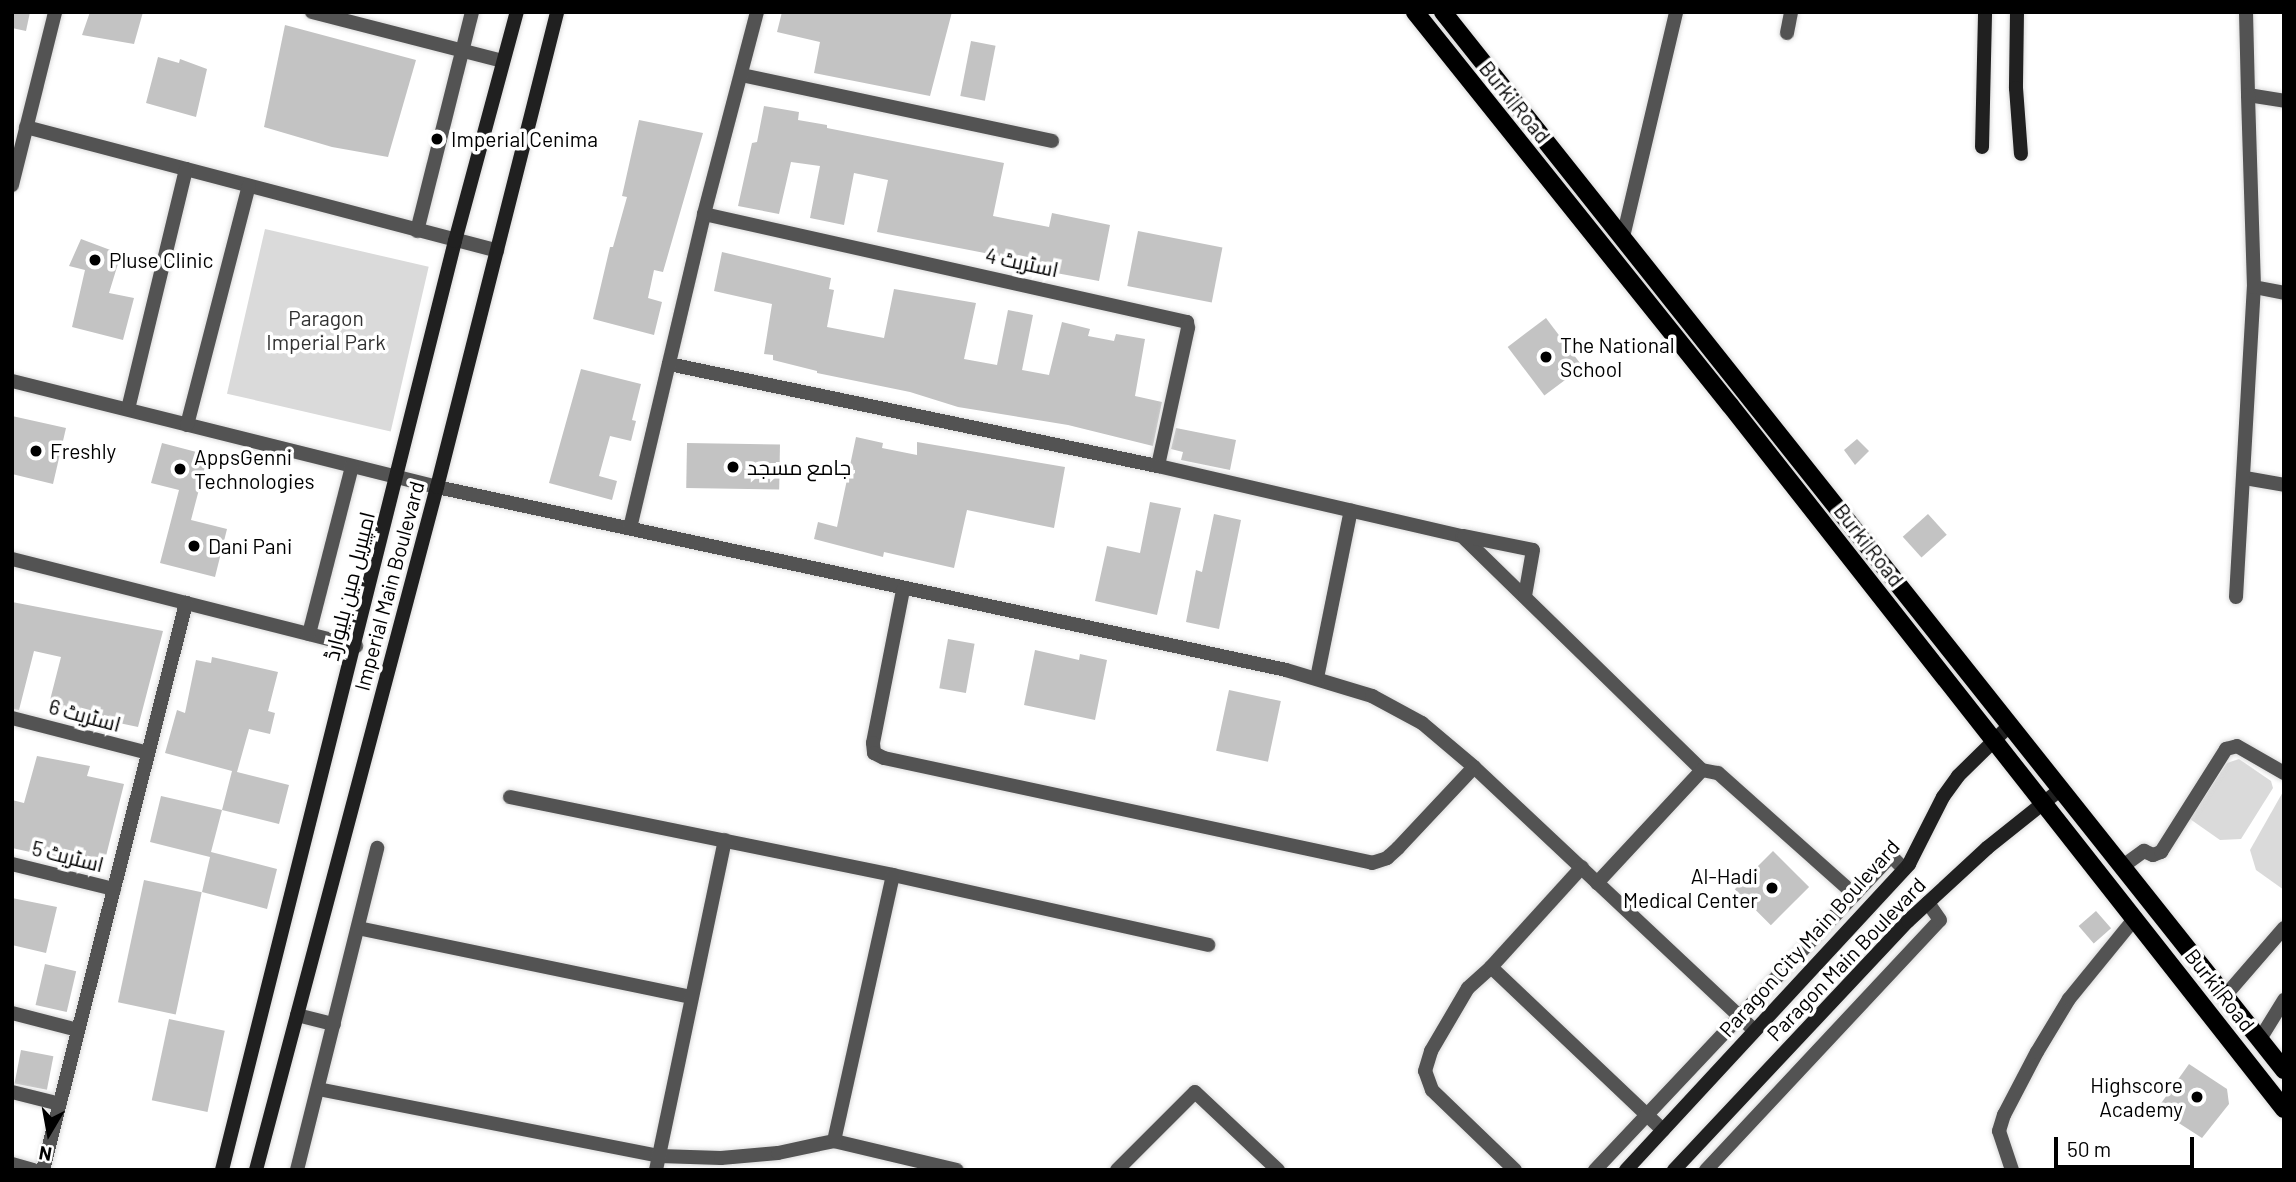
<!DOCTYPE html>
<meta charset="utf-8">
<style>
body{margin:0}
#map{position:relative;width:2296px;height:1182px;overflow:hidden;background:#fff;font-family:Barlow,Cairo,sans-serif}
div>[style]{position:absolute}
[style*='--x']{left:calc(var(--x)*1px);top:calc(var(--y)*1px);width:calc(var(--w)*1px);rotate:calc(var(--a)*1deg)}
.green>*{inset:0;background:#dadada;transform-origin:0 0}
.building>*{inset:0;background:#c3c3c3;transform-origin:0 0}
.roads{filter:drop-shadow(0 0 2px #dbdbdb) drop-shadow(0 0 2px #dbdbdb)}
.street>*{height:14px;margin:-7px;padding:0 7px;transform-origin:7px;border-radius:7px;background:#535353}
.secondary>*{height:14px;margin:-7px;padding:0 7px;transform-origin:7px;border-radius:7px;background:#202020}
.primary>*{height:18px;margin:-9px;padding:0 9px;transform-origin:9px;border-radius:9px;background:#000}
.dots>*{width:19px;height:19px;translate:-50% -50%;box-sizing:border-box;border:4px solid #fff;border-radius:50%}
span{translate:-50% -50%;white-space:nowrap;text-align:center;line-height:1.15;-webkit-text-stroke:7px #fff;paint-order:stroke}
.street-label{font-size:21px;color:#000}
.poi-label{font-size:21px;color:#000}
.left{translate:0 -50%;text-align:left}
.right{translate:-100% -50%;text-align:right}
.park-label{font-size:21px;color:#313131}
.frame{position:absolute;inset:0;border:14px solid #000;pointer-events:none}
.north{position:absolute;left:14px;top:1098px;width:70px;height:70px;-webkit-text-stroke:5px #fff;paint-order:stroke;rotate:190deg;font-size:19px;font-weight:700;line-height:28px;text-align:center;color:#000}
.north::after{content:'';display:block;margin:auto;width:24px;height:32px;background:#000;clip-path:polygon(50% 0,100% 100%,50% 72%,0 100%)}
.scale{position:absolute;left:2054px;top:1137px;width:140px;height:32px;box-sizing:border-box;border:4px solid #000;border-top:0;padding-left:9px;font-size:21px;line-height:24px;white-space:nowrap;color:#000;-webkit-text-stroke:5px #fff;paint-order:stroke}
</style>
<div id="map">
<div class="green">
<div style="left:265px;top:229px;width:168px;height:169px;rotate:13deg"></div>
<div style="clip-path:polygon(2239px 759px,2271px 781px,2273px 788px,2241px 839px,2220px 840px,2190px 819px,2227px 763px)"></div>
<div style="clip-path:polygon(2284px 790px,2284px 890px,2256px 870px,2250px 850px)"></div>
</div>
<div class="building">
<div style="clip-path:polygon(12px 12px,30px 12px,26px 31px,12px 28px)"></div>
<div style="clip-path:polygon(90px 12px,143px 12px,134px 44px,82px 35px)"></div>
<div style="clip-path:polygon(782px 12px,952px 12px,930px 96px,814px 73px,820px 42px,777px 32px)"></div>
<div style="clip-path:polygon(285px 25px,416px 60px,388px 157px,332px 147px,264px 127px)"></div>
<div style="left:971px;top:41px;width:25px;height:56px;rotate:11deg"></div>
<div style="clip-path:polygon(158px 57px,179px 63px,180px 59px,207px 69px,196px 117px,146px 103px)"></div>
<div style="clip-path:polygon(764px 106px,799px 112px,798px 120px,827px 125px,827px 128px,1004px 163px,993px 216px,1049px 227px,1052px 213px,1110px 225px,1099px 281px,1040px 270px,1041px 264px,877px 232px,888px 180px,854px 173px,844px 225px,810px 218px,820px 166px,791px 162px,779px 214px,738px 206px,752px 143px,757px 142px)"></div>
<div style="clip-path:polygon(639px 120px,703px 133px,663px 272px,654px 270px,648px 298px,662px 302px,654px 335px,593px 319px,610px 247px,613px 247px,627px 197px,622px 196px)"></div>
<div style="left:1138px;top:231px;width:86px;height:56px;rotate:11deg"></div>
<div style="clip-path:polygon(81px 239px,121px 254px,109px 293px,134px 298px,123px 340px,72px 327px,85px 270px,69px 266px)"></div>
<div style="clip-path:polygon(722px 252px,831px 278px,829px 289px,834px 290px,827px 327px,884px 338px,894px 289px,976px 303px,964px 359px,997px 365px,1008px 310px,1033px 315px,1022px 370px,1049px 375px,1062px 322px,1090px 329px,1088px 336px,1114px 341px,1116px 334px,1145px 339px,1135px 396px,1162px 402px,1153px 446px,1068px 425px,958px 407px,910px 392px,817px 373px,817px 371px,773px 360px,773px 355px,764px 354px,772px 304px,714px 291px)"></div>
<div style="left:1546px;top:318px;width:61px;height:48px;rotate:53deg"></div>
<div style="clip-path:polygon(581px 369px,641px 384px,632px 420px,636px 421px,631px 441px,610px 436px,599px 476px,617px 481px,612px 500px,549px 483px)"></div>
<div style="clip-path:polygon(12px 416px,66px 428px,53px 484px,12px 474px)"></div>
<div style="clip-path:polygon(1176px 428px,1236px 440px,1230px 470px,1181px 460px,1183px 452px,1171px 449px)"></div>
<div style="clip-path:polygon(856px 437px,883px 443px,882px 448px,917px 455px,917px 442px,1065px 467px,1054px 528px,967px 510px,954px 568px,884px 552px,883px 557px,814px 539px,818px 522px,837px 527px)"></div>
<div style="clip-path:polygon(1857px 439px,1869px 451px,1855px 465px,1844px 450px)"></div>
<div style="clip-path:polygon(162px 443px,208px 455px,191px 520px,227px 529px,215px 577px,160px 563px,179px 490px,151px 483px)"></div>
<div style="left:687px;top:443px;width:93px;height:45px;rotate:1deg"></div>
<div style="clip-path:polygon(1150px 502px,1181px 508px,1157px 615px,1095px 601px,1107px 546px,1140px 553px)"></div>
<div style="clip-path:polygon(1214px 514px,1241px 520px,1219px 629px,1186px 622px,1196px 570px,1202px 572px)"></div>
<div style="left:1928px;top:514px;width:28px;height:34px;rotate:48deg"></div>
<div style="clip-path:polygon(12px 602px,163px 631px,138px 727px,48px 708px,61px 657px,34px 651px,19px 710px,12px 709px)"></div>
<div style="left:948px;top:639px;width:27px;height:50px;rotate:10deg"></div>
<div style="clip-path:polygon(1035px 650px,1079px 660px,1080px 654px,1107px 660px,1095px 720px,1024px 705px)"></div>
<div style="clip-path:polygon(212px 657px,278px 672px,268px 711px,275px 713px,270px 734px,249px 729px,237px 772px,289px 785px,279px 824px,222px 810px,232px 771px,165px 753px,177px 710px,185px 713px,196px 660px,211px 663px)"></div>
<div style="left:1229px;top:690px;width:53px;height:62px;rotate:12deg"></div>
<div style="clip-path:polygon(37px 756px,90px 766px,87px 776px,124px 784px,103px 868px,12px 848px,12px 800px,24px 803px)"></div>
<div style="clip-path:polygon(161px 796px,222px 810px,211px 852px,277px 869px,267px 909px,202px 892px,210px 857px,150px 842px)"></div>
<div style="left:1773px;top:851px;width:51px;height:54px;rotate:45deg"></div>
<div style="left:144px;top:880px;width:59px;height:125px;rotate:12deg"></div>
<div style="clip-path:polygon(12px 898px,57px 907px,46px 953px,12px 945px)"></div>
<div style="left:2096px;top:911px;width:23px;height:23px;rotate:49deg"></div>
<div style="left:45px;top:964px;width:32px;height:42px;rotate:13deg"></div>
<div style="left:169px;top:1019px;width:57px;height:83px;rotate:12deg"></div>
<div style="left:21px;top:1050px;width:33px;height:34px;rotate:11deg"></div>
<div style="clip-path:polygon(2189px 1064px,2227px 1089px,2229px 1104px,2202px 1138px,2157px 1109px)"></div>
</div>
<div class="roads">
<div class="street">
<div style="--x:312;--y:12;--w:197;--a:14.4"></div>
<div style="--x:2246;--y:12;--w:83;--a:88.6"></div>
<div style="--x:2248;--y:95;--w:36;--a:9"></div>
<div style="--x:1787;--y:33;--w:21;--a:-79"></div>
<div style="--x:742;--y:75;--w:317;--a:12"></div>
<div style="--x:26;--y:127;--w:487;--a:14.7"></div>
<div style="--x:12;--y:185;--w:178;--a:-76"></div>
<div style="--x:704;--y:214;--w:495;--a:12.6"></div>
<div style="--x:1187;--y:322;--w:6;--a:81"></div>
<div style="--x:1188;--y:328;--w:141;--a:102.3"></div>
<div style="--x:417;--y:231;--w:226;--a:-75.9"></div>
<div style="--x:1623;--y:237;--w:231;--a:-76.7"></div>
<div style="--x:2254;--y:287;--w:31;--a:11"></div>
<div style="--x:669;--y:364;--w:500;--a:11.8"></div>
<div style="--x:1158;--y:466;--w:312;--a:13"></div>
<div style="--x:1462;--y:536;--w:335;--a:44.3"></div>
<div style="--x:1702;--y:770;--w:16;--a:11"></div>
<div style="--x:1718;--y:773;--w:183;--a:41.7"></div>
<div style="--x:12;--y:381;--w:438;--a:14"></div>
<div style="--x:437;--y:487;--w:868;--a:12.16"></div>
<div style="--x:1286;--y:670;--w:90;--a:16.8"></div>
<div style="--x:1372;--y:696;--w:57;--a:28.4"></div>
<div style="--x:1422;--y:723;--w:68;--a:40.2"></div>
<div style="--x:1474;--y:767;--w:384;--a:43.2"></div>
<div style="--x:128;--y:409;--w:247;--a:-76.4"></div>
<div style="--x:187;--y:425;--w:247;--a:-75.5"></div>
<div style="--x:2245;--y:478;--w:40;--a:10"></div>
<div style="--x:630;--y:528;--w:323;--a:-76.7"></div>
<div style="--x:704;--y:214;--w:209;--a:-75.3"></div>
<div style="--x:1464;--y:536;--w:70;--a:11.5"></div>
<div style="--x:1533;--y:550;--w:47;--a:99.9"></div>
<div style="--x:12;--y:559;--w:355;--a:14.2"></div>
<div style="--x:903;--y:590;--w:156;--a:101.1"></div>
<div style="--x:873;--y:743;--w:10;--a:84"></div>
<div style="--x:874;--y:753;--w:11;--a:27"></div>
<div style="--x:884;--y:758;--w:499;--a:12.1"></div>
<div style="--x:1372;--y:863;--w:16;--a:-18"></div>
<div style="--x:1387;--y:858;--w:15;--a:-42"></div>
<div style="--x:1398;--y:848;--w:111;--a:-46.8"></div>
<div style="--x:2236;--y:597;--w:311;--a:-86.7"></div>
<div style="--x:2254;--y:287;--w:192;--a:-91.8"></div>
<div style="--x:309;--y:634;--w:172;--a:-75.6"></div>
<div style="--x:1317;--y:678;--w:171;--a:-78.6"></div>
<div style="--x:12;--y:718;--w:140;--a:14.4"></div>
<div style="--x:510;--y:797;--w:391;--a:11.5"></div>
<div style="--x:893;--y:875;--w:323;--a:12.5"></div>
<div style="--x:12;--y:864;--w:105;--a:13.8"></div>
<div style="--x:2123;--y:866;--w:26;--a:-36"></div>
<div style="--x:2144;--y:851;--w:10;--a:24"></div>
<div style="--x:2153;--y:855;--w:9;--a:-21"></div>
<div style="--x:2161;--y:852;--w:122;--a:-57.7"></div>
<div style="--x:2226;--y:749;--w:11;--a:-15"></div>
<div style="--x:2237;--y:746;--w:54;--a:29.9"></div>
<div style="--x:1597;--y:883;--w:154;--a:-47.1"></div>
<div style="--x:358;--y:928;--w:340;--a:11.7"></div>
<div style="--x:1491;--y:967;--w:237;--a:43.5"></div>
<div style="--x:2225;--y:996;--w:90;--a:-49.1"></div>
<div style="--x:12;--y:1013;--w:68;--a:14.4"></div>
<div style="--x:297;--y:1015;--w:38;--a:14"></div>
<div style="--x:2260;--y:1039;--w:46;--a:-58.4"></div>
<div style="--x:318;--y:1089;--w:348;--a:11.1"></div>
<div style="--x:659;--y:1156;--w:62;--a:1.8"></div>
<div style="--x:721;--y:1158;--w:57;--a:-5"></div>
<div style="--x:778;--y:1153;--w:57;--a:-12.1"></div>
<div style="--x:834;--y:1141;--w:126;--a:13.3"></div>
<div style="--x:12;--y:1092;--w:49;--a:14"></div>
<div style="--x:834;--y:1141;--w:272;--a:-77.5"></div>
<div style="--x:12;--y:1164;--w:22;--a:16"></div>
<div style="--x:43;--y:1170;--w:585;--a:-75.84"></div>
<div style="--x:297;--y:1170;--w:332;--a:-76"></div>
<div style="--x:656;--y:1170;--w:337;--a:-78.2"></div>
<div style="--x:1117;--y:1170;--w:110;--a:-45"></div>
<div style="--x:1195;--y:1092;--w:114;--a:43.2"></div>
<div style="--x:1515;--y:1170;--w:115;--a:-136.1"></div>
<div style="--x:1432;--y:1090;--w:20;--a:-110"></div>
<div style="--x:1425;--y:1071;--w:21;--a:-73"></div>
<div style="--x:1431;--y:1051;--w:73;--a:-59.6"></div>
<div style="--x:1468;--y:988;--w:31;--a:-42"></div>
<div style="--x:1491;--y:967;--w:135;--a:-47.7"></div>
<div style="--x:1595;--y:1170;--w:432;--a:-46.7"></div>
<div style="--x:1891;--y:856;--w:18;--a:45"></div>
<div style="--x:1706;--y:1170;--w:342;--a:-46.9"></div>
<div style="--x:1940;--y:920;--w:21;--a:-125"></div>
<div style="--x:2012;--y:1170;--w:41;--a:-108.4"></div>
<div style="--x:1999;--y:1131;--w:17;--a:-73"></div>
<div style="--x:2004;--y:1115;--w:71;--a:-62.4"></div>
<div style="--x:2037;--y:1052;--w:62;--a:-58.9"></div>
<div style="--x:2069;--y:999;--w:104;--a:-50.8"></div>
</div>
<div class="secondary">
<div style="--x:2017;--y:12;--w:76;--a:90.8"></div>
<div style="--x:2016;--y:88;--w:66;--a:85.7"></div>
<div style="--x:1982;--y:147;--w:135;--a:-88.7"></div>
<div style="--x:222;--y:1170;--w:958;--a:-75.92"></div>
<div style="--x:455;--y:241;--w:237;--a:-74.9"></div>
<div style="--x:256;--y:1170;--w:707;--a:-75.16"></div>
<div style="--x:437;--y:487;--w:490;--a:-75.8"></div>
<div style="--x:1626;--y:1170;--w:417;--a:-47.2"></div>
<div style="--x:1909;--y:864;--w:75;--a:-63.1"></div>
<div style="--x:1943;--y:797;--w:26;--a:-54"></div>
<div style="--x:1958;--y:776;--w:71;--a:-44.4"></div>
<div style="--x:1674;--y:1170;--w:342;--a:-46.8"></div>
<div style="--x:1908;--y:921;--w:108;--a:-42.7"></div>
<div style="--x:1987;--y:848;--w:95;--a:-38.6"></div>
</div>
<div class="primary">
<div style="--x:1415;--y:12;--w:504;--a:51.29"></div>
<div style="--x:1730;--y:405;--w:896;--a:51.8"></div>
<div style="--x:1443;--y:12;--w:1352;--a:51.52"></div>
</div>
</div>
<div class="dots">
<div style="left:437px;top:139px;background:#000"></div>
<div style="left:95px;top:260px;background:#000"></div>
<div style="left:1546px;top:357px;background:#000"></div>
<div style="left:36px;top:451px;background:#000"></div>
<div style="left:733px;top:467px;background:#000"></div>
<div style="left:180px;top:469px;background:#000"></div>
<div style="left:194px;top:546px;background:#000"></div>
<div style="left:1772px;top:888px;background:#000"></div>
<div style="left:2197px;top:1097px;background:#000"></div>
</div>
<div class="street-label">
<span style="left:1515px;top:102px;rotate:51deg">Burki Road</span>
<span style="left:1022px;top:262px;rotate:12deg">اسٹریٹ 4</span>
<span style="left:1869px;top:545px;rotate:52deg">Burki Road</span>
<span style="left:349px;top:586px;rotate:-76deg">امپیریل مین بلیوارڈ</span>
<span style="left:389px;top:586px;rotate:-75deg">Imperial Main Boulevard</span>
<span style="left:85px;top:715px;rotate:15deg">اسٹریٹ 6</span>
<span style="left:68px;top:856px;rotate:14deg">اسٹریٹ 5</span>
<span style="left:1809px;top:938px;rotate:-48deg">Paragon City Main Boulevard</span>
<span style="left:1846px;top:959px;rotate:-46deg">Paragon Main Boulevard</span>
<span style="left:2220px;top:990px;rotate:52deg">Burki Road</span>
</div>
<div class="poi-label">
<span class="left" style="left:451px;top:139px">Imperial Cenima</span>
<span class="left" style="left:109px;top:260px">Pluse Clinic</span>
<span class="left" style="left:1560px;top:357px">The National<br>School</span>
<span class="left" style="left:50px;top:451px">Freshly</span>
<span class="left" style="left:194px;top:469px">AppsGenni<br>Technologies</span>
<span class="left" style="left:747px;top:467px">جامع مسجد</span>
<span class="left" style="left:208px;top:546px">Dani Pani</span>
<span class="right" style="left:1758px;top:888px">Al-Hadi<br>Medical Center</span>
<span class="right" style="left:2183px;top:1097px">Highscore<br>Academy</span>
</div>
<div class="park-label">
<span style="left:326px;top:330px">Paragon<br>Imperial Park</span>
</div>
<div class="frame"></div>
<div class="north">N</div>
<div class="scale">50 m</div>
</div>
